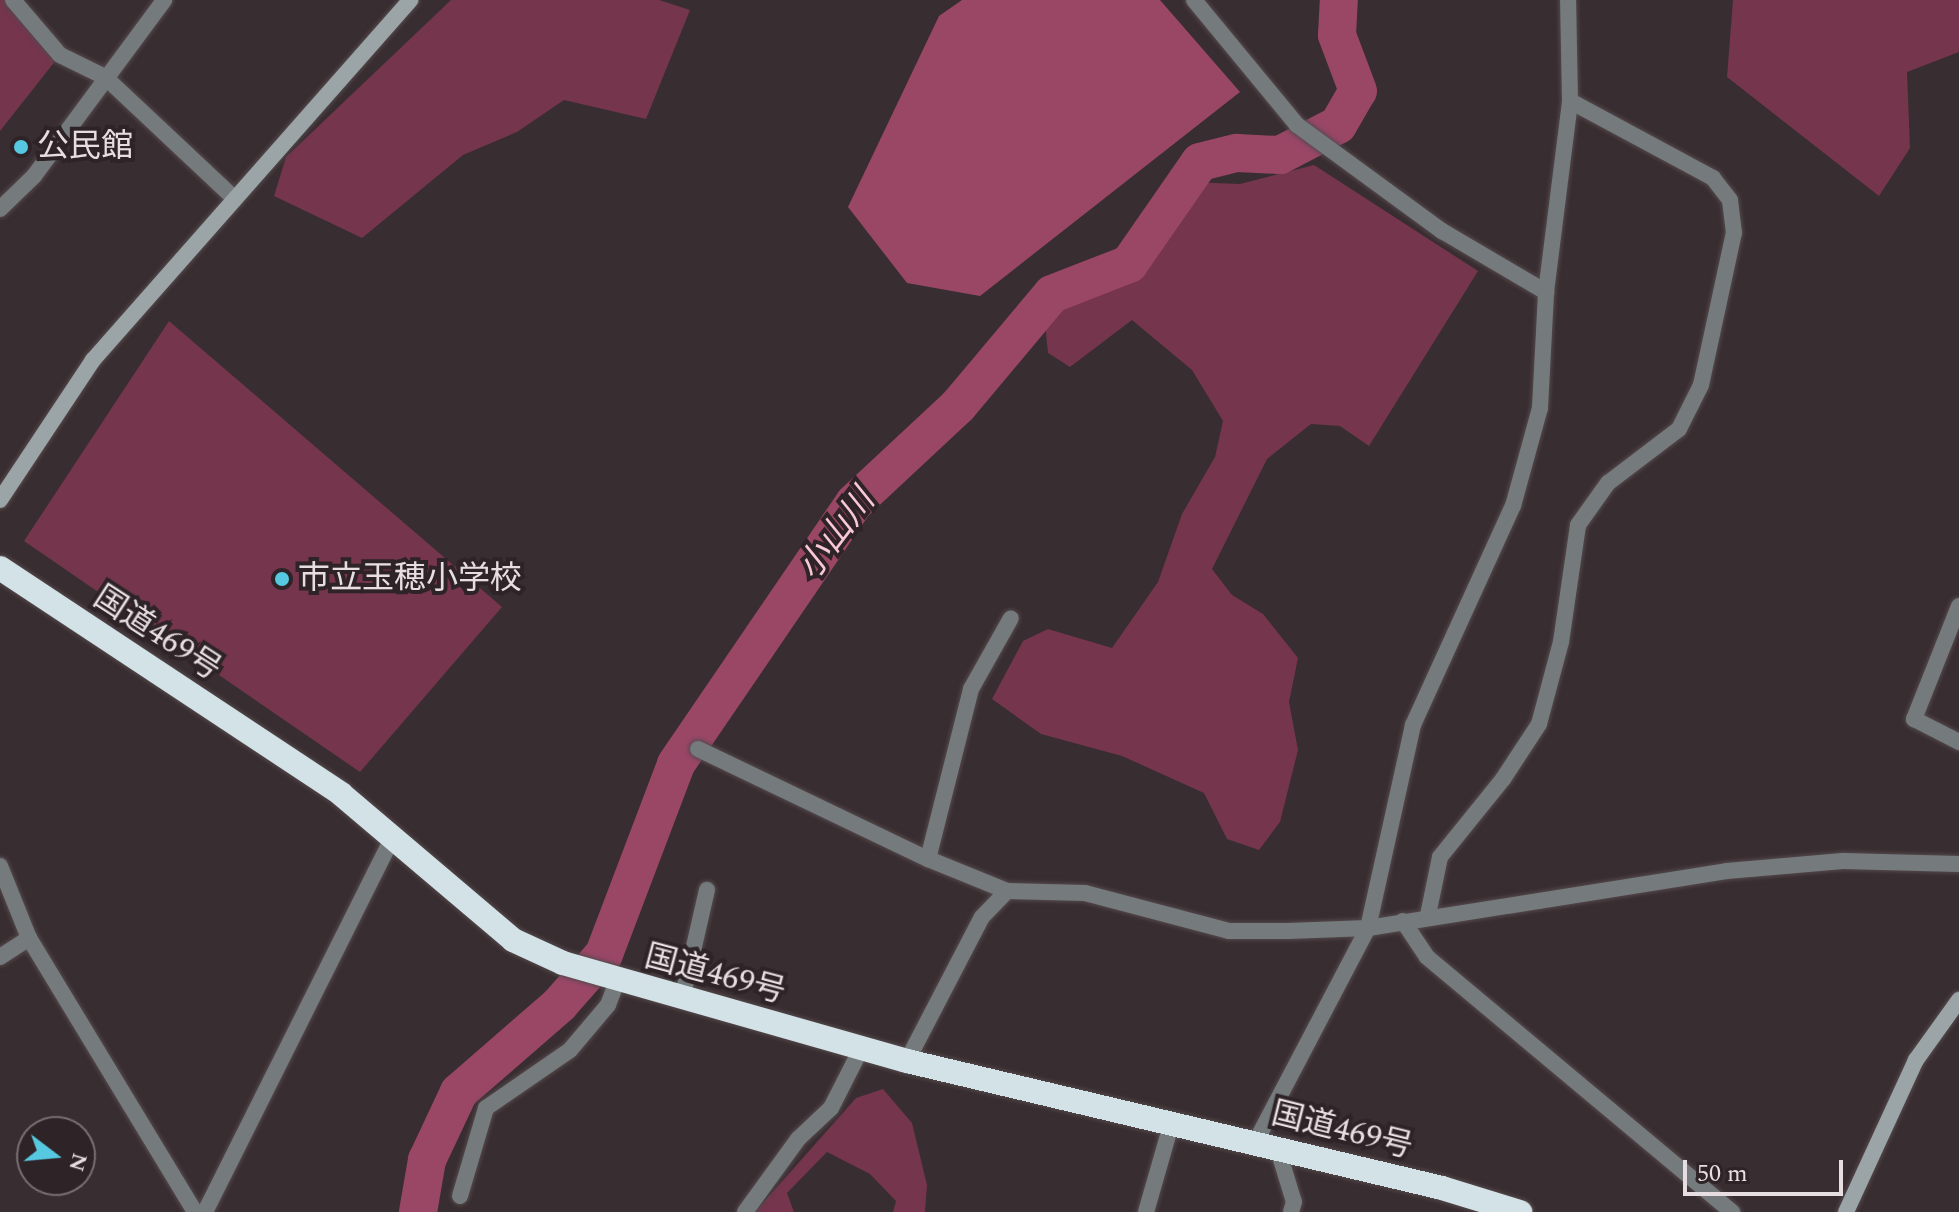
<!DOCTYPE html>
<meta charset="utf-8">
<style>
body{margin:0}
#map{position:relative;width:1959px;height:1212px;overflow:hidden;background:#382d30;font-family:Spectral,"Noto Sans JP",serif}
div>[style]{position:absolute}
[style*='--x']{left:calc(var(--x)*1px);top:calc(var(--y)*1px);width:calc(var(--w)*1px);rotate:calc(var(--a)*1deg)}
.green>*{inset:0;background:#75354d}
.water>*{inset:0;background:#9a4766}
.river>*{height:38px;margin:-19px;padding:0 19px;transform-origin:19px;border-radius:19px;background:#9a4766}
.roads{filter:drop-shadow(0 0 2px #54494c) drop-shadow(0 0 2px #54494c)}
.street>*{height:16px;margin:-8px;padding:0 8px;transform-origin:8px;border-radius:8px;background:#757b7c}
.secondary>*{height:16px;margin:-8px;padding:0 8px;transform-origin:8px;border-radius:8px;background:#9ba5a7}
.highway>*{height:24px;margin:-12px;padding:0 12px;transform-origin:12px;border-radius:12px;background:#d3e2e6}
.dots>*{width:22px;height:22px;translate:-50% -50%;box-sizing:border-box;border:4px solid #2e2327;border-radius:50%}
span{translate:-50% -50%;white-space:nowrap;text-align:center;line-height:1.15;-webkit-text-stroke:8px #2e2327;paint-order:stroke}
.poi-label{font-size:32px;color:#e6dee0}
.left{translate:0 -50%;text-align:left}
.street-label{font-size:32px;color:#e6dee0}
.water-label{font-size:34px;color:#f9c8d7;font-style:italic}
.north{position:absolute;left:16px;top:1116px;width:80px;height:80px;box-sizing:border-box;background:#2e2327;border:2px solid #786e71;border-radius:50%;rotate:106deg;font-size:22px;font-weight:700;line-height:32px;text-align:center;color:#e6dee0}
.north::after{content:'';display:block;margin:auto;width:28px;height:36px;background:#56c9e1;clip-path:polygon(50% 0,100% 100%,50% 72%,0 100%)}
.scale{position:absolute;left:1683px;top:1160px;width:160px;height:36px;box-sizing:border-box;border:4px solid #e6dee0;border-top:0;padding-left:10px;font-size:24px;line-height:28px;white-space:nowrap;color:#e6dee0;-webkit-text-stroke:6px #2e2327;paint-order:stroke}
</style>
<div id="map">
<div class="green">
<div style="clip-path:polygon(0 0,13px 0,60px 55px,0 131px)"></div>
<div style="clip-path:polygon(451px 0,659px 0,690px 10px,646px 119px,564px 100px,517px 132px,463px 155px,362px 238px,274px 196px,286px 157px)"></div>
<div style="clip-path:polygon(1733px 0,1959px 0,1959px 52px,1907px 72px,1910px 148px,1879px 196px,1727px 77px)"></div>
<div style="clip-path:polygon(1314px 165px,1478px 271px,1369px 446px,1340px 426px,1311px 424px,1267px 459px,1212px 569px,1232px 595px,1263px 614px,1298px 658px,1289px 702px,1298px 750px,1280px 822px,1259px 850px,1227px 839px,1204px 793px,1122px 756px,1041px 734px,992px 699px,1023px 641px,1048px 629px,1112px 648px,1158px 582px,1182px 514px,1215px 457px,1223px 421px,1192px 370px,1132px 320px,1070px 367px,1048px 353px,1044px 315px,1143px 260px,1187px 182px,1240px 184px)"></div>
<div style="clip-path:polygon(169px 321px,502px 607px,360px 772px,24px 541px)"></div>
<div style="clip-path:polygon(883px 1089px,912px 1123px,927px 1185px,925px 1212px,893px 1212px,896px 1201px,870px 1174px,827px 1152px,787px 1193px,794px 1212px,755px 1212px,856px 1098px)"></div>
</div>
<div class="water">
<div style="clip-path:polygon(962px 0,1160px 0,1240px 92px,980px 296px,907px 283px,848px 207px,939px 16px)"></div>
</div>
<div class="river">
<div style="--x:418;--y:1212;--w:53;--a:-80.2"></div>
<div style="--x:427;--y:1160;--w:75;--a:-64.8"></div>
<div style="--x:459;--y:1092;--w:133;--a:-41"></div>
<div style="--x:559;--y:1005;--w:68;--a:-48.6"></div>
<div style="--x:604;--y:954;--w:203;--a:-69.2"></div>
<div style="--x:676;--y:764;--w:316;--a:-55.7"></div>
<div style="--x:854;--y:503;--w:142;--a:-43"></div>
<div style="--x:958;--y:406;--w:146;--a:-50"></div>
<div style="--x:1052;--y:294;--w:83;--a:-21.3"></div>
<div style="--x:1129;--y:264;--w:124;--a:-55.2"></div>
<div style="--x:1200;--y:162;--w:38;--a:-14"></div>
<div style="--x:1237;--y:153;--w:43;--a:2.7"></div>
<div style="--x:1280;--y:155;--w:65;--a:-27.3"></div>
<div style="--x:1338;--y:125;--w:39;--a:-60"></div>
<div style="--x:1358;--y:91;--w:60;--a:-110.6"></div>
<div style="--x:1337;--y:35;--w:35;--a:-87"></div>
</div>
<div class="roads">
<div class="street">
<div style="--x:13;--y:0;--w:72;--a:49.5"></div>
<div style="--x:60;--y:55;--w:50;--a:26.1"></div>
<div style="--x:105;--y:77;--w:177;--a:43.2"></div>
<div style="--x:1194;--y:0;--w:162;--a:50.5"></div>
<div style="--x:1297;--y:125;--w:180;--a:36.2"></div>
<div style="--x:1442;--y:231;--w:121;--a:30.4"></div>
<div style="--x:0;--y:209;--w:47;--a:-44.1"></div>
<div style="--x:34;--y:176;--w:219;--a:-53.5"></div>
<div style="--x:1959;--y:606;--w:122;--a:111.7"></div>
<div style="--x:1914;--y:719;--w:51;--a:27.1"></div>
<div style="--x:698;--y:749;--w:255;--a:25.6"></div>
<div style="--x:0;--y:866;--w:78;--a:68.1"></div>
<div style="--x:29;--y:938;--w:320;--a:58.8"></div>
<div style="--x:1007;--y:891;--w:85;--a:-157.9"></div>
<div style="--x:928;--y:859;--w:175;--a:-75.8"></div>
<div style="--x:971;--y:689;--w:81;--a:-60.6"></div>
<div style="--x:1428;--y:915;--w:59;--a:-78.3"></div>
<div style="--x:1440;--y:857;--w:100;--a:-51.1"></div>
<div style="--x:1503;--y:779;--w:66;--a:-56.8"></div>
<div style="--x:1539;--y:724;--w:85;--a:-75"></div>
<div style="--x:1561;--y:642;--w:118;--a:-81.7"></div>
<div style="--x:1578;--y:525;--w:52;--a:-54.5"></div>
<div style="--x:1608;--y:483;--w:89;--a:-37.3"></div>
<div style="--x:1679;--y:429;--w:49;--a:-63.4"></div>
<div style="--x:1701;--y:385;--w:156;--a:-77.8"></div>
<div style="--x:1734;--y:233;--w:33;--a:-97"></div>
<div style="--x:1730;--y:200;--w:28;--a:-128"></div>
<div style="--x:1713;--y:178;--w:162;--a:-151.7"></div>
<div style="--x:1403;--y:921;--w:43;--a:56.3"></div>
<div style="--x:1427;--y:957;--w:398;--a:39.9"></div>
<div style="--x:0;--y:957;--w:35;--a:-33"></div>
<div style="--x:682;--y:999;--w:112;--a:-77.1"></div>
<div style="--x:907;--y:1061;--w:162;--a:-62.5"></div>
<div style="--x:982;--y:917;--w:36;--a:-46"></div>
<div style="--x:1007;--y:891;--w:78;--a:1.5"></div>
<div style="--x:1085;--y:893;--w:149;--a:14.8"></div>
<div style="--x:1229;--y:931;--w:59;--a:0"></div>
<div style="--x:1288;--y:931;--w:80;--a:-2.1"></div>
<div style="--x:1368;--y:928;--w:363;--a:-9"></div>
<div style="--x:1727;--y:871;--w:116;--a:-4.9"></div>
<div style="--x:1843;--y:861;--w:116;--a:1.5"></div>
<div style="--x:1255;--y:1143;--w:243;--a:-62.3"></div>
<div style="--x:1368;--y:928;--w:208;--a:-77.5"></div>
<div style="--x:1413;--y:725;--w:241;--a:-65.5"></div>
<div style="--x:1513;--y:506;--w:102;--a:-74.6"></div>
<div style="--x:1540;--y:408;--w:116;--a:-87"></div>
<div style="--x:1546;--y:292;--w:193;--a:-82.8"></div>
<div style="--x:1570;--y:101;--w:101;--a:-91.1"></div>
<div style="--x:1279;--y:1153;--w:51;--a:73"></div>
<div style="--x:1294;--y:1202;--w:10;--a:107"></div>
<div style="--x:460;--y:1196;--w:92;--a:-73.5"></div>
<div style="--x:486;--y:1108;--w:102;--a:-34.6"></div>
<div style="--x:570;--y:1050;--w:59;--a:-49.8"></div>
<div style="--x:608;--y:1005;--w:26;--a:-69"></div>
<div style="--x:205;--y:1212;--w:422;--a:-63.4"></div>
<div style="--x:745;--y:1212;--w:90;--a:-54"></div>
<div style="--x:798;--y:1139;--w:45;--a:-43.2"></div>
<div style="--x:831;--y:1108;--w:66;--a:-63"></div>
<div style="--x:1146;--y:1212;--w:91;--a:-74"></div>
</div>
<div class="secondary">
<div style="--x:0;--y:500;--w:168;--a:-56.4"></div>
<div style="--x:93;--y:360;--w:480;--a:-48.6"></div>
<div style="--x:1846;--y:1212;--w:167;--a:-65.3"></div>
<div style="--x:1916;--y:1060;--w:74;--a:-54.4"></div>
</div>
<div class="highway">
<div style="--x:0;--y:568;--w:409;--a:33.5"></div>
<div style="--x:341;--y:794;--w:226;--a:40.3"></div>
<div style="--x:513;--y:940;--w:55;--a:24.7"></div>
<div style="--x:563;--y:963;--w:358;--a:15.9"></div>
<div style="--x:907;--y:1061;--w:550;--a:13.35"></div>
<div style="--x:1442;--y:1188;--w:82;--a:17.1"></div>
</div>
</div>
<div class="dots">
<div style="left:21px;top:147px;background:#56c9e1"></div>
<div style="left:282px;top:579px;background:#56c9e1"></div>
</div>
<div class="poi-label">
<span class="left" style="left:37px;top:147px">公民館</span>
<span class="left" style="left:298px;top:579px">市立玉穂小学校</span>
</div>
<div class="street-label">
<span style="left:157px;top:634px;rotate:33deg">国道469号</span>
<span style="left:715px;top:975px;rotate:15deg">国道469号</span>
<span style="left:1342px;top:1131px;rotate:14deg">国道469号</span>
</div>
<div class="water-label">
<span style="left:837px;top:535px;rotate:-53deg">小山川</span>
</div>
<div class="north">N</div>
<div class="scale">50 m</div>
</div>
